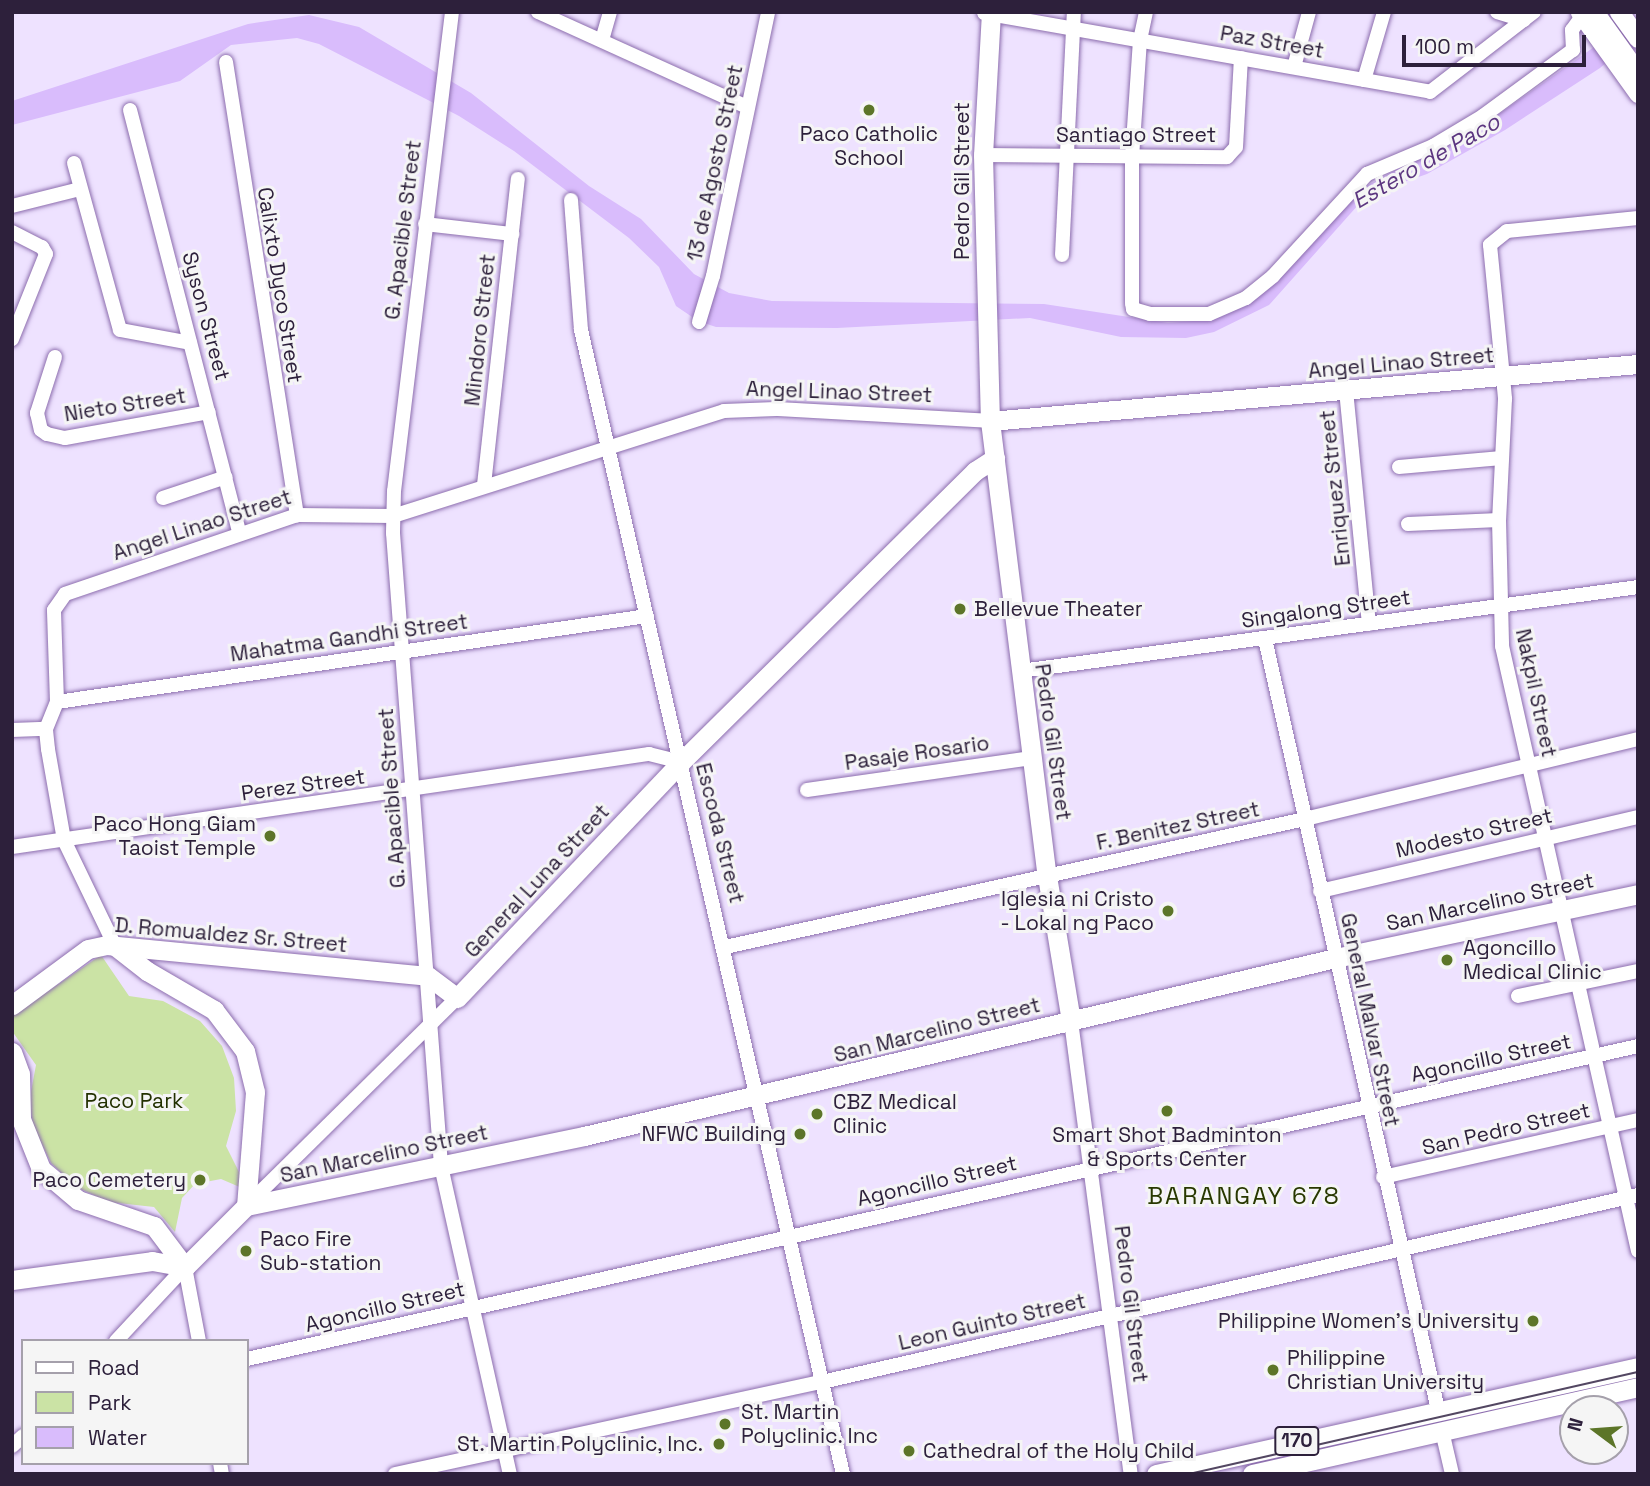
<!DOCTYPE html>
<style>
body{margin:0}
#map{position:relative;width:1650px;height:1486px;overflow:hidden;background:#eee2ff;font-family:"Space Grotesk",sans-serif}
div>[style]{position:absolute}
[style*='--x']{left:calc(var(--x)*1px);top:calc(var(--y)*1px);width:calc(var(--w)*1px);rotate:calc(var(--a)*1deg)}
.green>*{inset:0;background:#cbe3a5}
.water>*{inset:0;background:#d9bcfc}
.roads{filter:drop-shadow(0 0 2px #8c6dae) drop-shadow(0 0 2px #8c6dae)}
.minor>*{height:14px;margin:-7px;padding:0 7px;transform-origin:7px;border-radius:7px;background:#fff}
.major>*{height:19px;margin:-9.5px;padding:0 9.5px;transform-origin:9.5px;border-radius:9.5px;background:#fff}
.highway>*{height:21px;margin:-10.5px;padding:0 10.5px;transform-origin:10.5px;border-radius:10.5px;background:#fff}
.tram>*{height:2px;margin:-1px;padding:0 1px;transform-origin:1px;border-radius:1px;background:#534762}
.dots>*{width:19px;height:19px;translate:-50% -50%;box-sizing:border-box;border:4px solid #f5f5f5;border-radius:50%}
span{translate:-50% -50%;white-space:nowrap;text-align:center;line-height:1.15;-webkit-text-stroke:6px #f5f5f5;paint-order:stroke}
.shield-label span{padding:2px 5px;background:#f5f5f5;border:2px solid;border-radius:5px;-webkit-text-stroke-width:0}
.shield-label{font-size:19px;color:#2d203b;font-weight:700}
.street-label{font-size:21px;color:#2d203b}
.poi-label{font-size:21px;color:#2d203b}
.left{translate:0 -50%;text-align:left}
.right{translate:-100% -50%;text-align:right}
.park-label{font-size:21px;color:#233100}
.water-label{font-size:23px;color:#5c3680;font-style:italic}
.quarter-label{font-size:24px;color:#283800;letter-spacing:2px}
.frame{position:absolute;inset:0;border:14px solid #2d203b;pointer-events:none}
.legend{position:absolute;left:21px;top:1339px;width:228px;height:126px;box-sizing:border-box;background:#f5f5f5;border:2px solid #a5a0ab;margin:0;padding:9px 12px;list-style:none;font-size:21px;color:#2d203b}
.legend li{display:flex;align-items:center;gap:14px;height:35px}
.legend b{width:35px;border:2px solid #a5a0ab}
.north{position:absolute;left:1559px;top:1395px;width:70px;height:70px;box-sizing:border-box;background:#f5f5f5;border:2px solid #a5a0ab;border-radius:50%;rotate:286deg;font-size:19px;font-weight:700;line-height:28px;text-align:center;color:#2d203b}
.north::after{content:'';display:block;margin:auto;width:24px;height:32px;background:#5c7528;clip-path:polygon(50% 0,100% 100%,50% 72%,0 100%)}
.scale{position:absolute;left:1402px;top:35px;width:184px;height:32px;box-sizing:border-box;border:4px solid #2d203b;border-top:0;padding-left:9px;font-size:21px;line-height:24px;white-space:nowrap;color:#2d203b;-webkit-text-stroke:5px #f5f5f5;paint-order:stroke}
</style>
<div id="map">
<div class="green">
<div style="clip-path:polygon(101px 955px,129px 996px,163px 1001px,200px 1021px,222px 1046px,234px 1078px,236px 1111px,226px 1146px,245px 1184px,242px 1188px,221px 1179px,195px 1184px,182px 1198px,175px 1232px,154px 1207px,109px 1202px,76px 1187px,51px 1163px,32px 1124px,30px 1097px,36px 1065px,12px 1031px,12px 1016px)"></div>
</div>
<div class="water">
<div style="clip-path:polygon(309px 15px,359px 27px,471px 93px,589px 186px,641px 219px,694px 274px,729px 293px,772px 301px,1044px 304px,1168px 323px,1194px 321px,1242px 302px,1359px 190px,1502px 112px,1638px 16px,1638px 35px,1600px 68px,1505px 130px,1427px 174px,1367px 195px,1269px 305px,1214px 332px,1186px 338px,1121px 337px,1030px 318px,837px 328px,716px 327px,698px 321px,676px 306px,659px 267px,629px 238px,514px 151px,459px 116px,319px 44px,297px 38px,231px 45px,180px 81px,12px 125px,12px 101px,248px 24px)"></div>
</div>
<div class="roads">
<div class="minor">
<div style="--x:452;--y:12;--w:482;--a:96.9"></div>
<div style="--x:394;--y:491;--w:42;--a:91.4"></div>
<div style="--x:393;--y:533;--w:635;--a:85.66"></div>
<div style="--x:441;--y:1166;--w:316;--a:77.4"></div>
<div style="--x:538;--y:12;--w:230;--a:24.4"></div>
<div style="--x:1146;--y:12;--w:29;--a:102"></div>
<div style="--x:1140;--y:40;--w:118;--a:93.9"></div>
<div style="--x:1132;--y:158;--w:145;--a:90"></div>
<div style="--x:1132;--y:303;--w:6;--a:81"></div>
<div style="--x:1133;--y:309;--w:18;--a:16"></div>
<div style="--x:1150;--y:314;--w:59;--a:0"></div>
<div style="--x:1209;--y:314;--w:40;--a:-23.4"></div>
<div style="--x:1246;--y:298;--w:35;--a:-39"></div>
<div style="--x:1273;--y:276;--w:139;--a:-47.3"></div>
<div style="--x:1367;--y:174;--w:72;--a:-23"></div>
<div style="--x:1433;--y:146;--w:58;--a:-31"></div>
<div style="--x:1483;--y:116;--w:112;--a:-36.3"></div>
<div style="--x:1573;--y:50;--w:20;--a:-93"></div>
<div style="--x:1572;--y:30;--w:17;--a:-54"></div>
<div style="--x:1497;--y:12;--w:28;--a:17"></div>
<div style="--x:984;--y:13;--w:453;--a:10"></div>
<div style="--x:1430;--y:92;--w:131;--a:-37.6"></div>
<div style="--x:602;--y:40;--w:29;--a:-74"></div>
<div style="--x:226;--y:62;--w:459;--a:81.1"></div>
<div style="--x:1294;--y:67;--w:57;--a:-74.7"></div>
<div style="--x:1364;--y:80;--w:71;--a:-73.6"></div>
<div style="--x:130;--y:110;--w:438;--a:75.5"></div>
<div style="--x:983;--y:155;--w:244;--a:0.5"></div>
<div style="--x:1227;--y:157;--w:13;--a:-48"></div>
<div style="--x:1236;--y:147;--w:89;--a:-86.8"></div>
<div style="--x:74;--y:163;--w:173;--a:74.6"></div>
<div style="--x:120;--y:330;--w:71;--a:10.5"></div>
<div style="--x:571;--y:200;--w:130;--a:85.6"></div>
<div style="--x:581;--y:330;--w:1174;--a:77.1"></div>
<div style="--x:12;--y:206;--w:70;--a:-14"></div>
<div style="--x:1638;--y:218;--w:132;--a:174.3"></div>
<div style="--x:1507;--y:231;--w:22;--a:141"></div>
<div style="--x:1490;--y:245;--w:155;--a:84.4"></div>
<div style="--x:1505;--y:399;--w:121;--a:92.8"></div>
<div style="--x:1499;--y:520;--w:126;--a:88.6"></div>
<div style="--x:1502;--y:646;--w:620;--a:77.33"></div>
<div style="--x:425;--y:224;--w:88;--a:6.6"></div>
<div style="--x:12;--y:232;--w:34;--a:27"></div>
<div style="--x:42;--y:247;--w:8;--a:60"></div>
<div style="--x:46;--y:254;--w:92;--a:111.8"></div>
<div style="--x:1062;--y:255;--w:243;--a:-87.2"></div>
<div style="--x:699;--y:322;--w:48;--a:-73.1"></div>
<div style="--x:713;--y:276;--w:270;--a:-78.2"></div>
<div style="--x:55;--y:357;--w:59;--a:107.8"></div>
<div style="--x:37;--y:413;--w:17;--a:77"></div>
<div style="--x:41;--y:430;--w:7;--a:34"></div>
<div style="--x:47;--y:434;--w:18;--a:13"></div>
<div style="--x:65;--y:438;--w:146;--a:-10.2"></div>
<div style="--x:1346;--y:390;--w:235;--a:84.4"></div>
<div style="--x:1399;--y:467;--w:103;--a:-5"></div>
<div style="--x:484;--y:485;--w:308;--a:-83.7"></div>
<div style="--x:163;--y:498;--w:66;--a:-18.4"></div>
<div style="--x:1408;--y:524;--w:91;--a:-2.5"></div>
<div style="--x:1265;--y:639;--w:790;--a:77.35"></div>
<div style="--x:1021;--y:671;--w:623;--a:-7.75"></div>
<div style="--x:57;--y:702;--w:596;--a:-8.29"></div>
<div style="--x:12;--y:730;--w:34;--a:-2"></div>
<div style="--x:807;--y:790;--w:227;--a:-8.1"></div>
<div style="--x:12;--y:847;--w:644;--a:-8.31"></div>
<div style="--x:649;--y:754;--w:33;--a:14"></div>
<div style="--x:1320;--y:891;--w:326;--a:-13.1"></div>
<div style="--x:115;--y:946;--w:118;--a:-115.7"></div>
<div style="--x:64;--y:840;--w:92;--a:-100"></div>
<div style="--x:48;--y:749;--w:20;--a:-96"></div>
<div style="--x:46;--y:729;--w:29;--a:-68"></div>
<div style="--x:57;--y:702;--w:92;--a:-91.9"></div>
<div style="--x:54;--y:610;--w:19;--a:-55"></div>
<div style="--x:65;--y:594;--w:245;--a:-18.8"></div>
<div style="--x:297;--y:515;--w:96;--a:0.6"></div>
<div style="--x:393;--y:516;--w:347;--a:-17.6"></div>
<div style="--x:724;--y:411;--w:52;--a:-2.2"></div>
<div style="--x:776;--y:409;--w:214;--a:3.2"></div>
<div style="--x:725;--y:947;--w:594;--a:-12.45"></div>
<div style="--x:1305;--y:819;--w:342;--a:-13.5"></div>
<div style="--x:1518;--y:996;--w:123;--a:-11.8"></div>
<div style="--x:1071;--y:1021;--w:457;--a:82.5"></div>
<div style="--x:1383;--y:1177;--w:261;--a:-12.6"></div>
<div style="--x:247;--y:1205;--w:295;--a:-44.6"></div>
<div style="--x:185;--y:1267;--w:75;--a:79.3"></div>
<div style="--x:116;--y:1341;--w:101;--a:-47"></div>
<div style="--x:247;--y:1359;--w:1426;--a:-12.68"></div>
<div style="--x:1442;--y:1431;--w:44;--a:76.9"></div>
<div style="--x:12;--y:1446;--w:15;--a:-42"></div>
<div style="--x:220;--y:1463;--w:11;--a:80"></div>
<div style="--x:395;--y:1474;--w:437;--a:-12.2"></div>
<div style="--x:822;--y:1382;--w:837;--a:-12.91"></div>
</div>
<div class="major">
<div style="--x:991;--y:12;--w:143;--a:93.2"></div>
<div style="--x:983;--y:155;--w:266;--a:88.5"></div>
<div style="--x:990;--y:421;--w:459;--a:82.9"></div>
<div style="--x:1047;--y:876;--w:147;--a:80.6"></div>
<div style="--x:1580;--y:12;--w:100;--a:54.4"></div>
<div style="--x:1619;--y:12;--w:32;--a:54"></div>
<div style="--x:990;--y:421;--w:651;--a:-5.03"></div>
<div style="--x:115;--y:946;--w:41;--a:38"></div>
<div style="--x:147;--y:971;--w:78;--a:30.2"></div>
<div style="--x:214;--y:1010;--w:51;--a:52.9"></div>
<div style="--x:245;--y:1051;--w:42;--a:76.3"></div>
<div style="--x:255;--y:1092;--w:114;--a:94.5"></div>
<div style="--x:12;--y:1005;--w:94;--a:-36.4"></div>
<div style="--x:88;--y:949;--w:19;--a:-12"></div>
<div style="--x:107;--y:945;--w:322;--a:5.5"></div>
<div style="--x:428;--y:976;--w:36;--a:37"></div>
<div style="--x:457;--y:998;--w:325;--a:-46.5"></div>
<div style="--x:681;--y:762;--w:414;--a:-44.7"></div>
<div style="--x:975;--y:471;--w:24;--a:-33"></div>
<div style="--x:12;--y:1052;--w:23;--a:70"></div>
<div style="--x:20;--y:1074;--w:45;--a:88.7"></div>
<div style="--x:21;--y:1119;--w:54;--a:68.2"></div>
<div style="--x:41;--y:1169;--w:48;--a:40"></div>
<div style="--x:78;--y:1200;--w:80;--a:18.9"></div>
<div style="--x:154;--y:1226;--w:51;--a:52.9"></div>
<div style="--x:246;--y:1206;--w:345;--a:-11.7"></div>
<div style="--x:584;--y:1136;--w:772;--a:-13.33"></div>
<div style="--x:1335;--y:958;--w:310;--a:-11.9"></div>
<div style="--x:185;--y:1267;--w:86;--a:-45"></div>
<div style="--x:12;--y:1280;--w:141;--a:-7.7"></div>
<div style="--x:152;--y:1261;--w:34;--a:10"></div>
<div style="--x:1156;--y:1474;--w:494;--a:-12.5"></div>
<div style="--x:1252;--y:1474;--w:396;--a:-12.7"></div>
</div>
<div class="highway">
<div style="--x:1593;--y:12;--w:77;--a:54.5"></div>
</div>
</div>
<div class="tram">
<div style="--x:1189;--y:1474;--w:460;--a:-12.8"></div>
</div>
<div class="dots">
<div style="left:869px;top:110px;background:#5c7528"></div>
<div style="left:960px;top:609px;background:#5c7528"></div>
<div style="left:270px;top:836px;background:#5c7528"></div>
<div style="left:1168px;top:911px;background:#5c7528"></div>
<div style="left:1447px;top:960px;background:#5c7528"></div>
<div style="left:1167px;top:1111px;background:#5c7528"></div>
<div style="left:817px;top:1114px;background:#5c7528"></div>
<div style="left:800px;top:1134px;background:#5c7528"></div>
<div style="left:200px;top:1180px;background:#5c7528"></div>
<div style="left:246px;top:1251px;background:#5c7528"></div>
<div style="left:1533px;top:1321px;background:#5c7528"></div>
<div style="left:1273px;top:1370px;background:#5c7528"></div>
<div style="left:725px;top:1424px;background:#5c7528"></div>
<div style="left:719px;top:1444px;background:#5c7528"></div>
<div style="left:909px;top:1451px;background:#5c7528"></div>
</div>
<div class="shield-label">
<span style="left:1297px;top:1441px">170</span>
</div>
<div class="street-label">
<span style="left:1272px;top:42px;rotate:10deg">Paz Street</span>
<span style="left:1136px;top:135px">Santiago Street</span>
<span style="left:715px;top:163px;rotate:-78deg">13 de Agosto Street</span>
<span style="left:962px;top:181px;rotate:-90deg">Pedro Gil Street</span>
<span style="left:403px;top:230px;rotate:-83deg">G. Apacible Street</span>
<span style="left:280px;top:285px;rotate:81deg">Calixto Dyco Street</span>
<span style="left:206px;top:316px;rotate:75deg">Syson Street</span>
<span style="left:480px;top:330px;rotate:-84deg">Mindoro Street</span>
<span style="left:1401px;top:363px;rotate:-5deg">Angel Linao Street</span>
<span style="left:839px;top:392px;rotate:2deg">Angel Linao Street</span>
<span style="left:125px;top:405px;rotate:-9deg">Nieto Street</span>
<span style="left:1335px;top:488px;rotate:-96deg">Enriquez Street</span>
<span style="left:202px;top:525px;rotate:-18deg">Angel Linao Street</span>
<span style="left:1326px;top:609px;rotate:-8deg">Singalong Street</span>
<span style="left:349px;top:638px;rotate:-8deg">Mahatma Gandhi Street</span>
<span style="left:1536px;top:693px;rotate:78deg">Nakpil Street</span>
<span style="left:1053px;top:742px;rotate:82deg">Pedro Gil Street</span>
<span style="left:917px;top:753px;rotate:-8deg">Pasaje Rosario</span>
<span style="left:303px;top:785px;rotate:-8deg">Perez Street</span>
<span style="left:392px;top:798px;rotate:-94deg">G. Apacible Street</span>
<span style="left:1178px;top:826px;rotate:-12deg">F. Benitez Street</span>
<span style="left:720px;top:833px;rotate:76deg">Escoda Street</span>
<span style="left:1474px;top:833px;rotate:-13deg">Modesto Street</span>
<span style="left:537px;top:881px;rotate:-47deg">General Luna Street</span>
<span style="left:1490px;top:902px;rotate:-12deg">San Marcelino Street</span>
<span style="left:231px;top:935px;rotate:5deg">D. Romualdez Sr. Street</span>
<span style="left:1370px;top:1020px;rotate:78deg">General Malvar Street</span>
<span style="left:937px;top:1030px;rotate:-14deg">San Marcelino Street</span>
<span style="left:1491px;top:1058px;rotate:-12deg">Agoncillo Street</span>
<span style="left:1506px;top:1129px;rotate:-13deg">San Pedro Street</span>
<span style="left:384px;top:1154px;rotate:-12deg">San Marcelino Street</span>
<span style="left:937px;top:1181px;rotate:-13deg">Agoncillo Street</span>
<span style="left:1131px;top:1304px;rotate:83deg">Pedro Gil Street</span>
<span style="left:385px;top:1307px;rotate:-13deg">Agoncillo Street</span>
<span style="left:992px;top:1322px;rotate:-13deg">Leon Guinto Street</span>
</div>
<div class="poi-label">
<span style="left:869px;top:146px">Paco Catholic<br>School</span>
<span class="left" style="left:974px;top:609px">Bellevue Theater</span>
<span class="right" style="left:256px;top:836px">Paco Hong Giam<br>Taoist Temple</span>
<span class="right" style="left:1154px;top:911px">Iglesia ni Cristo<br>- Lokal ng Paco</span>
<span class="left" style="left:1463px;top:960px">Agoncillo<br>Medical Clinic</span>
<span class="left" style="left:833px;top:1114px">CBZ Medical<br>Clinic</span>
<span class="right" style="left:786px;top:1134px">NFWC Building</span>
<span style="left:1167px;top:1147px">Smart Shot Badminton<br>&amp; Sports Center</span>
<span class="right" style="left:186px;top:1180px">Paco Cemetery</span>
<span class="left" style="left:260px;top:1251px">Paco Fire<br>Sub-station</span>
<span class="right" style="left:1519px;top:1321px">Philippine Women's University</span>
<span class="left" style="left:1287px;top:1370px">Philippine<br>Christian University</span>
<span class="left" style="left:741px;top:1424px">St. Martin<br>Polyclinic. Inc</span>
<span class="right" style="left:703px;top:1444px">St. Martin Polyclinic, Inc.</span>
<span class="left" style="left:923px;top:1451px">Cathedral of the Holy Child</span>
</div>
<div class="park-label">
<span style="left:134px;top:1101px">Paco Park</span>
</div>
<div class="water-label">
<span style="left:1426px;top:161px;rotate:-30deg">Estero de Paco</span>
</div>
<div class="quarter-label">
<span style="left:1244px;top:1196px">BARANGAY 678</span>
</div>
<div class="frame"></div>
<ul class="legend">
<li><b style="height:9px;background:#fff"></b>Road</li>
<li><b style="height:19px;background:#cbe3a5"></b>Park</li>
<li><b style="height:19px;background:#d9bcfc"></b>Water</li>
</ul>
<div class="north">N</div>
<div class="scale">100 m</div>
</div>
